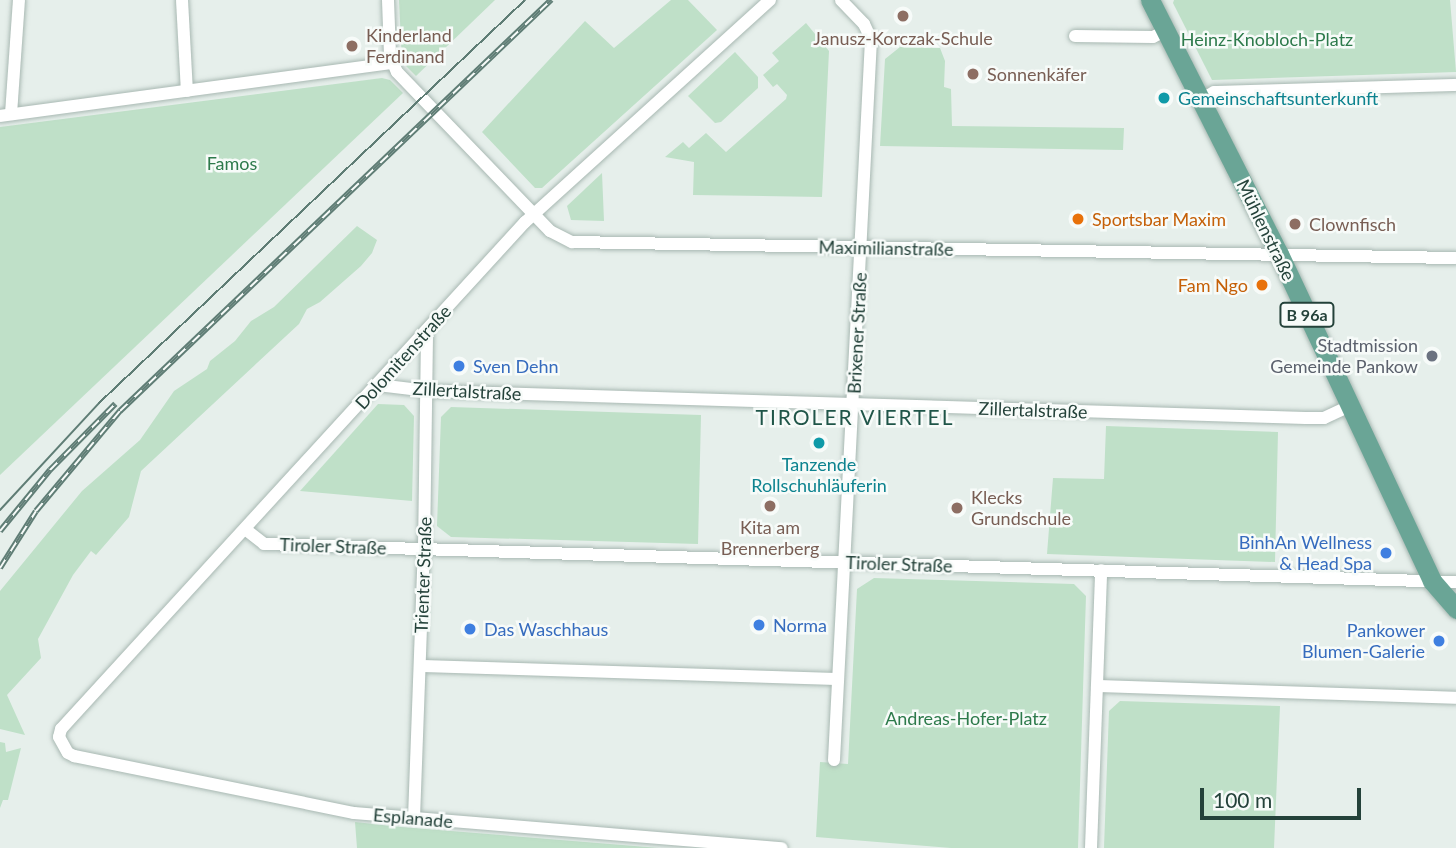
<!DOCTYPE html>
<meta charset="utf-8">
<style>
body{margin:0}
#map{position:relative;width:1456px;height:848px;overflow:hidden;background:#e6efeb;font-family:Lato,sans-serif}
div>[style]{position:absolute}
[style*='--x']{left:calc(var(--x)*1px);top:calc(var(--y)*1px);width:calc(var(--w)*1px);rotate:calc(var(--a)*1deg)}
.green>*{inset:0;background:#bfe0c8}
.roads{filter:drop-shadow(0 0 2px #a8b8b2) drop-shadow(0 0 2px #a8b8b2)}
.street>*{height:12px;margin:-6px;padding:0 6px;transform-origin:6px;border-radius:6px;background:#fff}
.primary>*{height:19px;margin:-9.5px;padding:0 9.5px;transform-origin:9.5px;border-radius:9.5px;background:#6aa596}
.tram>*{height:2px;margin:-1px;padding:0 1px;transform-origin:1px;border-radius:1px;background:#5f7d75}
.rail>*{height:6px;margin-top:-3px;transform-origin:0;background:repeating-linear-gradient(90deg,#f7fbf9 0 10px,#5f7d75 0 20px);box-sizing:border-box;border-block:2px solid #5f7d75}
.dots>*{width:19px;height:19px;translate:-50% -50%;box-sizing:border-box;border:4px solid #f7fbf9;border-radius:50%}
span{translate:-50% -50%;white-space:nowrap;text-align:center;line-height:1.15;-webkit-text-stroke:5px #f7fbf9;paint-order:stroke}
.shield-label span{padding:2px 5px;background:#f7fbf9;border:2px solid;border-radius:5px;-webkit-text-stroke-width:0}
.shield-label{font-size:16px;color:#24423a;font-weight:700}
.education-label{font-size:18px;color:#785e54}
.left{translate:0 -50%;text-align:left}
.park-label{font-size:18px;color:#2d7a4b}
.culture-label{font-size:18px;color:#0d838f}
.food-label{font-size:18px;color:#c56008}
.right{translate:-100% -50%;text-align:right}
.street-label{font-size:18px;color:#24423a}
.worship-label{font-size:18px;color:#5b616d}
.shop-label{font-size:18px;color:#366cbe}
.quarter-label{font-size:21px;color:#1f5548;letter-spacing:2px}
.scale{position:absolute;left:1200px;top:788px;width:161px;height:32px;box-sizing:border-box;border:4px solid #24423a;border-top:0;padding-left:9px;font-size:21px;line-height:24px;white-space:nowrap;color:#24423a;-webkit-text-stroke:5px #f7fbf9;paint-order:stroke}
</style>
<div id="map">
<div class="green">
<div style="clip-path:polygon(399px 0,495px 0,416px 76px,402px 62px)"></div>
<div style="clip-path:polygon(671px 0,688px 0,717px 30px,542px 188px,535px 188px,482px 132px,585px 21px,614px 48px)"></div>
<div style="clip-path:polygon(1174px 0,1450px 0,1456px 72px,1212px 80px,1173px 3px)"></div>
<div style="clip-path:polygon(806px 23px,829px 51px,822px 197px,693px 195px,694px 162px,665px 157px,683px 142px,689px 148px,706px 133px,726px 152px,786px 99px,787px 95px,777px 84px,773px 87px,763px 75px,779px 61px,772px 53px)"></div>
<div style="clip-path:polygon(900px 47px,940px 48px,945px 61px,944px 87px,951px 89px,952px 126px,1124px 128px,1123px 150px,880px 146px,885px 59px)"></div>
<div style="clip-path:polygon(735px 52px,758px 77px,758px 88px,721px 122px,715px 123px,688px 96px)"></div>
<div style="clip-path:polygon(382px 78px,390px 80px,403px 93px,0 475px,0 127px)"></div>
<div style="clip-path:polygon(602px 173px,604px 221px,571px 220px,567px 206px)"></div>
<div style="clip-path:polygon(357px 226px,377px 240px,372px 253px,361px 266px,320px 302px,307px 309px,299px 324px,141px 471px,129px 517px,96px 555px,91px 551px,73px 575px,38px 639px,41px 658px,7px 695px,25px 735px,0 729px,0 591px,82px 491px,140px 440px,174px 391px,207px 369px,210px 361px,235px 341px,251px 321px,274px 307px)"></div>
<div style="clip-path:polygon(378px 404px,404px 405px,414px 416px,412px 501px,300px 491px)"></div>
<div style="clip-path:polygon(451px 407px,701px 415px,698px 544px,451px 537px,437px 526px,441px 417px)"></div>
<div style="clip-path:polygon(1106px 426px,1278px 432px,1275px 562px,1047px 554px,1053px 478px,1104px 479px)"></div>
<div style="clip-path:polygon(874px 578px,1074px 584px,1086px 596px,1078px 848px,951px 848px,816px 837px,820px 762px,848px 764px,857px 589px)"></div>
<div style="clip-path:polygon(1120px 701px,1280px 706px,1274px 848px,1104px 848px,1109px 711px)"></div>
<div style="clip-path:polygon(0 742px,5px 743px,6px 752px,21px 748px,8px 800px,3px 800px,0 808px)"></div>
<div style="clip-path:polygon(355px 822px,401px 827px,659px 848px,357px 848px)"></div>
</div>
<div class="roads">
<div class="street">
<div style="--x:182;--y:0;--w:91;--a:86.9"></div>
<div style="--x:388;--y:0;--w:55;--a:87.9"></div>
<div style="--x:390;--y:55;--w:18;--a:68"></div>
<div style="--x:397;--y:72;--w:221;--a:46.1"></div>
<div style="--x:550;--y:231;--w:25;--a:27"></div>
<div style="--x:572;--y:242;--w:884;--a:1.04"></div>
<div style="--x:770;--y:0;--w:331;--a:137.8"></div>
<div style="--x:525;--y:222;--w:687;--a:132.46"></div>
<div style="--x:61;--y:729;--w:8;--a:104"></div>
<div style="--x:59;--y:737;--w:18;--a:61"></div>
<div style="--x:68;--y:753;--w:7;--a:27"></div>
<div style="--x:74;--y:756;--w:286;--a:11.5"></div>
<div style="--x:354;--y:813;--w:429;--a:4.7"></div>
<div style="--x:1075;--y:36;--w:78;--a:0.7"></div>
<div style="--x:1153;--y:37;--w:13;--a:-27"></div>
<div style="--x:1201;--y:99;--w:15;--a:-28"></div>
<div style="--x:1214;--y:92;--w:242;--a:-1.7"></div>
<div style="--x:11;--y:114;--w:114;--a:-86"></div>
<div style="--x:0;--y:116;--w:396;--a:-7.7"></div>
<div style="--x:378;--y:385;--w:50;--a:6.8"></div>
<div style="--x:428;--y:391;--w:878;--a:1.76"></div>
<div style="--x:1306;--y:418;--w:18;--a:0"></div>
<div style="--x:1324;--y:418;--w:29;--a:-25"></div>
<div style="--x:245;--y:529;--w:24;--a:38"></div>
<div style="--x:264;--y:544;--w:1193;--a:1.83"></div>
<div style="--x:421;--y:666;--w:417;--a:1.8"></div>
<div style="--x:1097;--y:686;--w:359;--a:1.9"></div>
<div style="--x:834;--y:760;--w:722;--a:-87.06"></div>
<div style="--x:871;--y:39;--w:17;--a:-115"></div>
<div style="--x:864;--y:24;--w:33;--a:-134"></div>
<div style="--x:414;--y:818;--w:268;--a:-87.9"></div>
<div style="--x:424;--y:550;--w:219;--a:-89.2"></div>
<div style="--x:1091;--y:848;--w:278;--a:-87.9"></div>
</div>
<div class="primary">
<div style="--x:1150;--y:0;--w:285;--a:63.1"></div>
<div style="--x:1279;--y:254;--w:361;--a:64.9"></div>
<div style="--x:1432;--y:581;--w:37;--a:49"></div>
</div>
</div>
<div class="tram">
<div style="--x:0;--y:510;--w:146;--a:-47.2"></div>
<div style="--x:99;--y:403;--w:586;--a:-43.41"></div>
</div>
<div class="rail">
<div style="--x:0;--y:531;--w:79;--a:-50.7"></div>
<div style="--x:50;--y:470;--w:93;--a:-45.4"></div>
<div style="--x:0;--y:568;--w:67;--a:-57.7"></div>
<div style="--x:36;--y:511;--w:131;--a:-50"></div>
<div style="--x:120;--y:411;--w:596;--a:-43.64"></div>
</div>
<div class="dots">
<div style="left:903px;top:16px;background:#8d6e63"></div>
<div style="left:352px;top:46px;background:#8d6e63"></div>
<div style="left:973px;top:74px;background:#8d6e63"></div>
<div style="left:1164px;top:98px;background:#0f9aa8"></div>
<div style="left:1078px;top:219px;background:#e8710a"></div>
<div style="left:1295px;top:224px;background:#8d6e63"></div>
<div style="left:1262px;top:285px;background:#e8710a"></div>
<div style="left:1432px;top:356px;background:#6b7280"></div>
<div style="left:459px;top:366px;background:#3f7fe0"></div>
<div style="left:819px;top:443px;background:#0f9aa8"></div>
<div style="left:770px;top:506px;background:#8d6e63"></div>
<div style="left:957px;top:508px;background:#8d6e63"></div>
<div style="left:1386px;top:553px;background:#3f7fe0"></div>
<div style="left:759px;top:625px;background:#3f7fe0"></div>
<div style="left:470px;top:629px;background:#3f7fe0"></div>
<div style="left:1439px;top:641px;background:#3f7fe0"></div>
</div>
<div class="shield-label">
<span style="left:1307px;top:315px">B 96a</span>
</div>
<div class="education-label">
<span class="left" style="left:366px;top:46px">Kinderland<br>Ferdinand</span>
<span style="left:903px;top:38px">Janusz-Korczak-Schule</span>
<span class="left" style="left:987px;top:74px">Sonnenkäfer</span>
<span class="left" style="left:1309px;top:224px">Clownfisch</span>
<span class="left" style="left:971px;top:508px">Klecks<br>Grundschule</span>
<span style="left:770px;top:538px">Kita am<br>Brennerberg</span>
</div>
<div class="park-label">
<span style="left:1267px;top:39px">Heinz-Knobloch-Platz</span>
<span style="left:232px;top:163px">Famos</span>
<span style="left:966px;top:718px">Andreas-Hofer-Platz</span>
</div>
<div class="culture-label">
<span class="left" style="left:1178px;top:98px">Gemeinschaftsunterkunft</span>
<span style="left:819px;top:475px">Tanzende<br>Rollschuhläuferin</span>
</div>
<div class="food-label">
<span class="left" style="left:1092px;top:219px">Sportsbar Maxim</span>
<span class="right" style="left:1248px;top:285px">Fam Ngo</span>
</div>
<div class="street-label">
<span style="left:1266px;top:230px;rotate:64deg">Mühlenstraße</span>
<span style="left:886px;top:248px;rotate:1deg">Maximilianstraße</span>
<span style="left:857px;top:333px;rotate:-87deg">Brixener Straße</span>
<span style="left:403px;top:357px;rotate:-48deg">Dolomitenstraße</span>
<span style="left:467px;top:391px;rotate:3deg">Zillertalstraße</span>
<span style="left:1033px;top:410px;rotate:2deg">Zillertalstraße</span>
<span style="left:333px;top:546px;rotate:2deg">Tiroler Straße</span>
<span style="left:899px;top:564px;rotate:2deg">Tiroler Straße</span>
<span style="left:423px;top:575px;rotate:-88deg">Trienter Straße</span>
<span style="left:413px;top:818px;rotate:5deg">Esplanade</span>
</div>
<div class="worship-label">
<span class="right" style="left:1418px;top:356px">Stadtmission<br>Gemeinde Pankow</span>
</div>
<div class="shop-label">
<span class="left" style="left:473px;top:366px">Sven Dehn</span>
<span class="right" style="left:1372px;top:553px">BinhAn Wellness<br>&amp; Head Spa</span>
<span class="left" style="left:773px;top:625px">Norma</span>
<span class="left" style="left:484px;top:629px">Das Waschhaus</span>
<span class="right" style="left:1425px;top:641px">Pankower<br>Blumen-Galerie</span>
</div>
<div class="quarter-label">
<span style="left:855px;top:417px">TIROLER VIERTEL</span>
</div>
<div class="scale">100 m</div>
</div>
